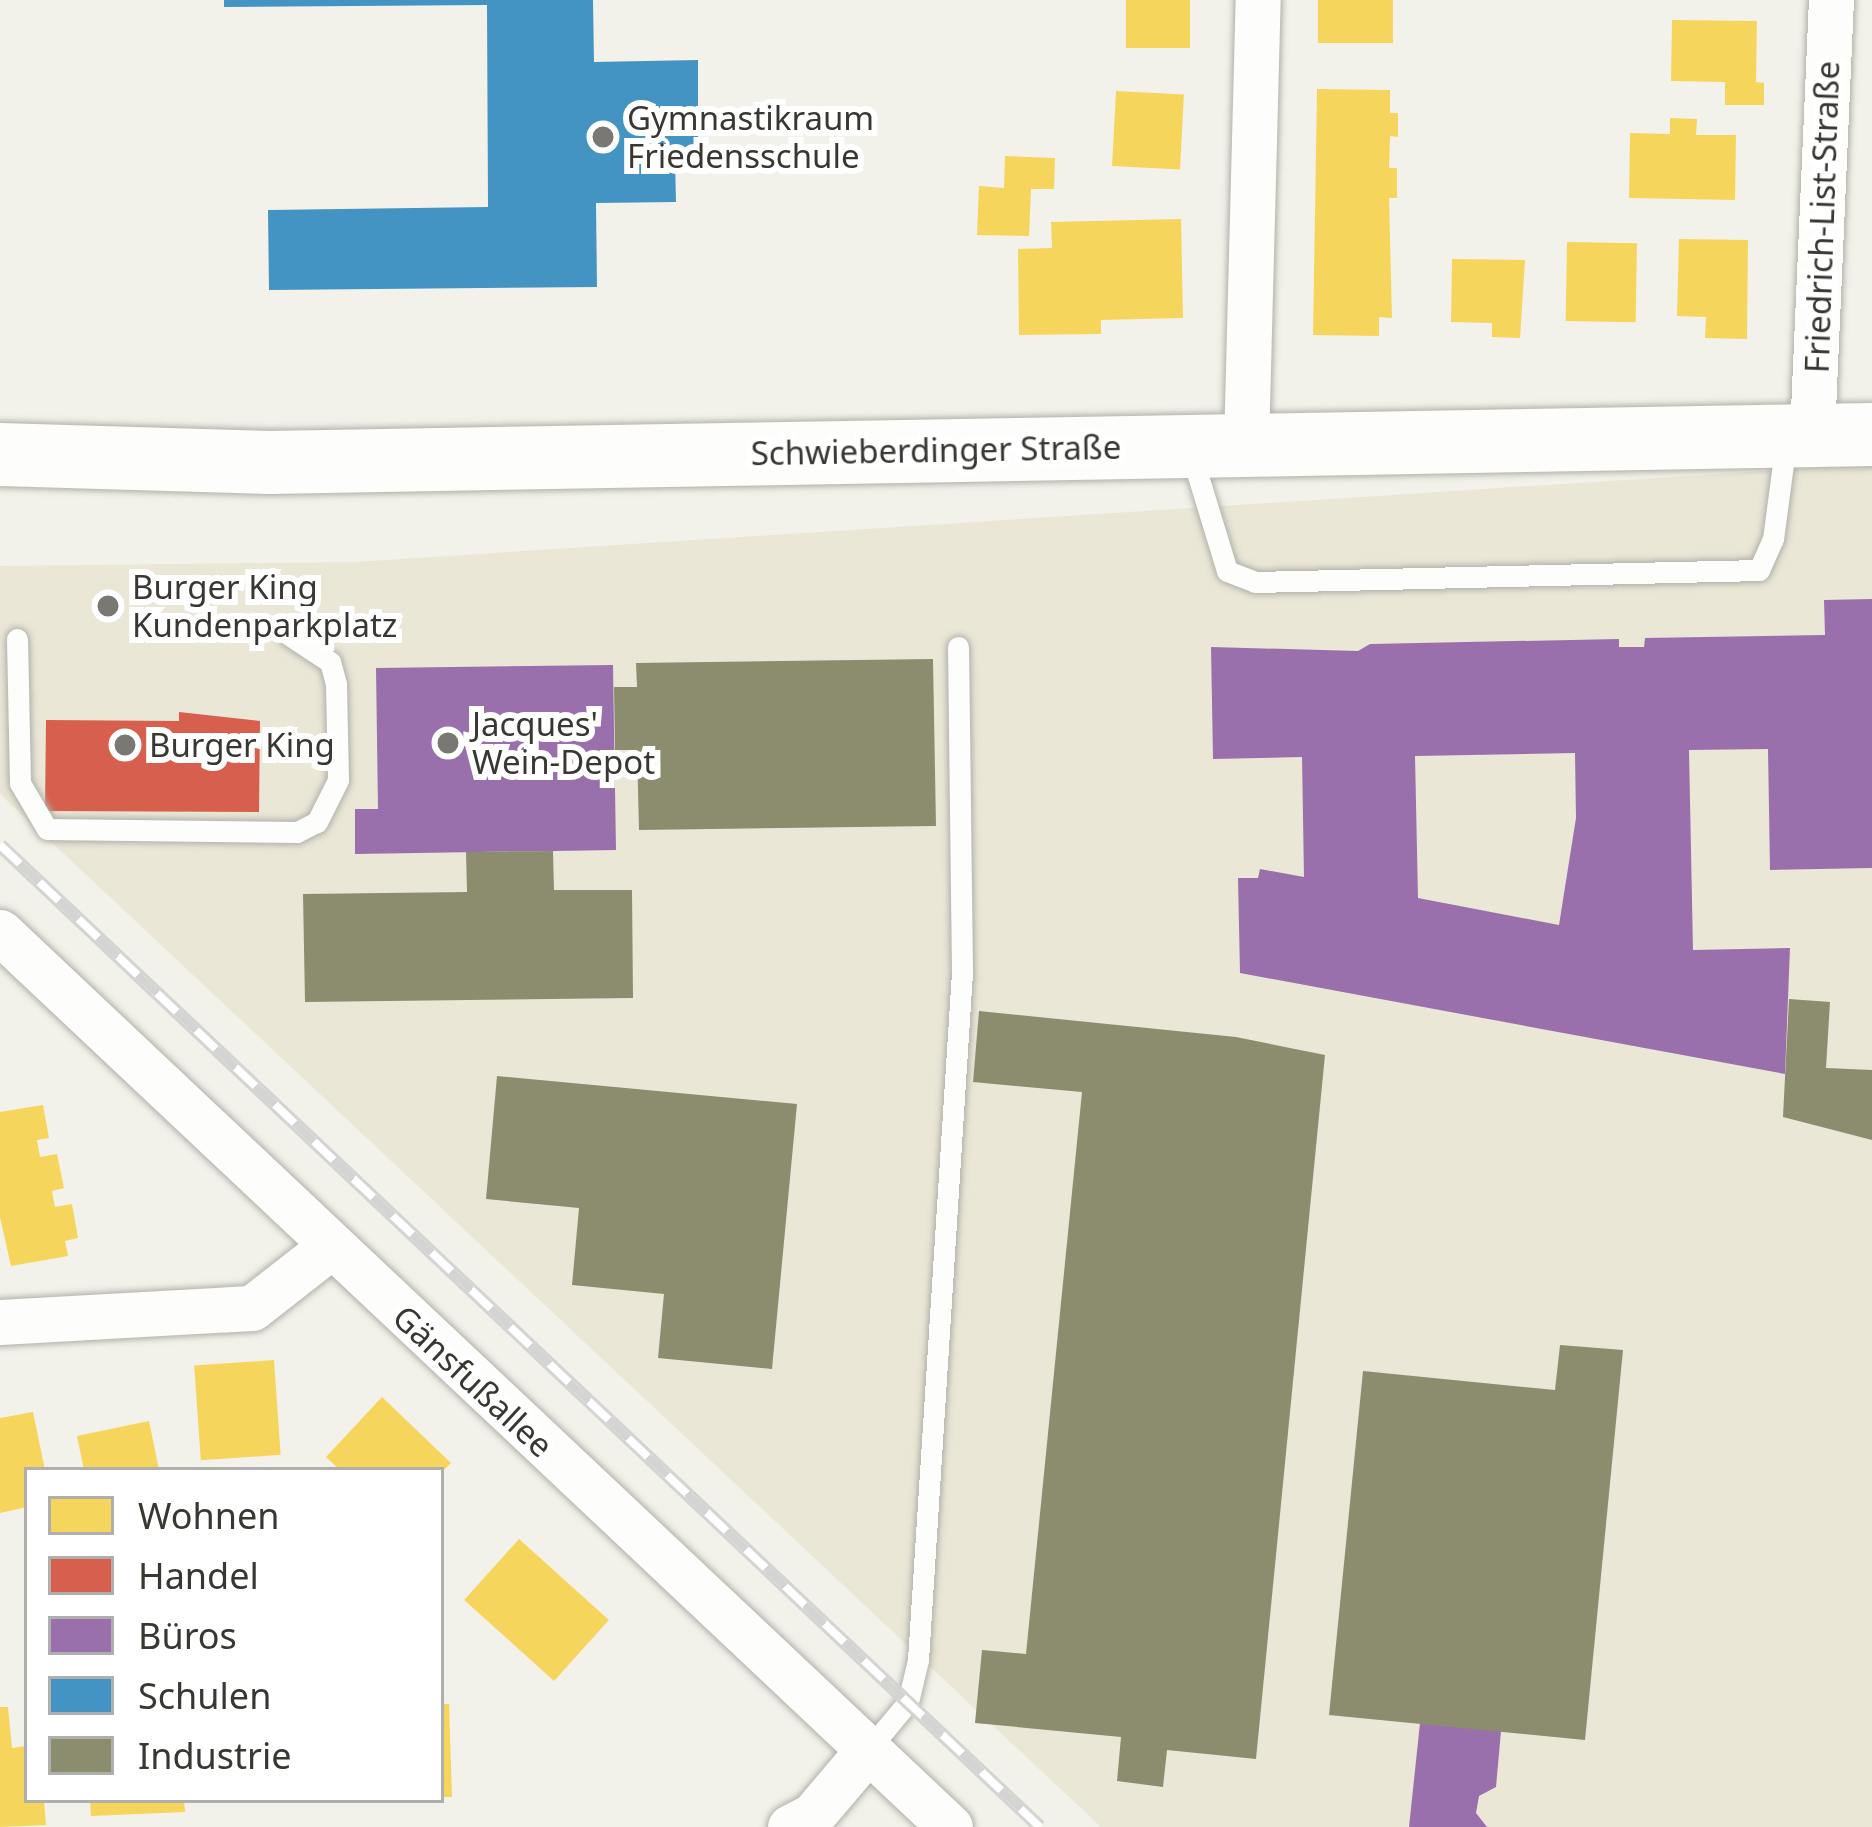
<!DOCTYPE html>
<meta charset="utf-8">
<style>
body{margin:0}
#map{position:relative;width:1872px;height:1827px;overflow:hidden;background:#f3f2ea;font-family:"Noto Sans",sans-serif}
div>[style]{position:absolute}
[style*='--x']{left:calc(var(--x)*1px);top:calc(var(--y)*1px);width:calc(var(--w)*1px);rotate:calc(var(--a)*1deg)}
.built>*{inset:0;background:#eae7d7}
.homes>*{inset:0;background:#f6d55c;transform-origin:0 0}
.shops>*{inset:0;background:#d6604d}
.offices>*{inset:0;background:#9970ab}
.schools>*{inset:0;background:#4393c3}
.industry>*{inset:0;background:#8c8c6e}
.roads{filter:drop-shadow(0 0 3px #b2b1aa) drop-shadow(0 0 3px #b2b1aa)}
.service>*{height:21px;margin:-10.5px;padding:0 10.5px;transform-origin:10.5px;border-radius:10.5px;background:#fdfdfc}
.minor>*{height:45px;margin:-22.5px;padding:0 22.5px;transform-origin:22.5px;border-radius:22.5px;background:#fdfdfc}
.secondary>*{height:63px;margin:-31.5px;padding:0 31.5px;transform-origin:31.5px;border-radius:31.5px;background:#fdfdfc}
.rail>*{height:14px;margin-top:-7px;transform-origin:0;background:repeating-linear-gradient(90deg,#fff 0 27px,#d4d4d2 0 54px);box-sizing:border-box;border-block:3px solid #d4d4d2}
.dots>*{width:33px;height:33px;translate:-50% -50%;box-sizing:border-box;border:6px solid #fff;border-radius:50%}
span{translate:-50% -50%;white-space:nowrap;text-align:center;line-height:1.15;-webkit-text-stroke:12px #fff;paint-order:stroke}
.poi-label{font-size:33px;color:#383731}
.left{translate:0 -50%;text-align:left}
.street-label{font-size:33px;color:#383731}
.legend{position:absolute;left:24px;top:1467px;width:420px;height:336px;box-sizing:border-box;background:#fff;border:3px solid #afafad;margin:0;padding:15px 21px;list-style:none;font-size:36px;color:#383731}
.legend li{display:flex;align-items:center;gap:24px;height:60px}
.legend b{width:60px;border:3px solid #afafad}
</style>
<div id="map">
<div class="built">
<div style="clip-path:polygon(1872px 464px,1872px 1827px,1101px 1827px,0 794px,0 566px,355px 562px)"></div>
</div>
<div class="homes">
<div style="left:1126px;top:0;width:64px;height:48px"></div>
<div style="left:1318px;top:0;width:75px;height:43px"></div>
<div style="clip-path:polygon(1672px 20px,1757px 21px,1756px 82px,1764px 83px,1764px 105px,1725px 105px,1725px 82px,1671px 81px)"></div>
<div style="clip-path:polygon(1317px 89px,1390px 90px,1390px 113px,1398px 113px,1398px 137px,1390px 136px,1389px 168px,1397px 168px,1397px 198px,1389px 198px,1392px 318px,1379px 317px,1379px 336px,1313px 335px)"></div>
<div style="left:1116px;top:91px;width:68px;height:75px;rotate:3deg"></div>
<div style="clip-path:polygon(1670px 118px,1697px 119px,1696px 135px,1736px 135px,1735px 200px,1629px 198px,1630px 133px,1670px 134px)"></div>
<div style="clip-path:polygon(1005px 156px,1055px 158px,1054px 189px,1031px 189px,1029px 236px,977px 235px,979px 186px,1004px 188px)"></div>
<div style="clip-path:polygon(1181px 219px,1183px 318px,1101px 320px,1101px 334px,1019px 335px,1018px 249px,1052px 248px,1051px 222px)"></div>
<div style="clip-path:polygon(1679px 239px,1748px 240px,1747px 339px,1705px 338px,1706px 317px,1677px 316px)"></div>
<div style="left:1567px;top:242px;width:70px;height:79px;rotate:1deg"></div>
<div style="clip-path:polygon(1452px 259px,1525px 260px,1520px 338px,1492px 337px,1492px 323px,1451px 322px)"></div>
<div style="clip-path:polygon(43px 1105px,49px 1138px,37px 1140px,40px 1157px,57px 1154px,64px 1188px,52px 1191px,55px 1207px,72px 1204px,78px 1238px,65px 1241px,68px 1256px,11px 1266px,0 1217px,0 1112px)"></div>
<div style="left:274px;top:1360px;width:95px;height:80px;rotate:86deg"></div>
<div style="clip-path:polygon(382px 1397px,451px 1463px,441px 1473px,340px 1470px,326px 1457px)"></div>
<div style="clip-path:polygon(33px 1412px,45px 1470px,27px 1470px,27px 1507px,0 1513px,0 1418px)"></div>
<div style="clip-path:polygon(149px 1421px,159px 1470px,84px 1470px,77px 1436px)"></div>
<div style="left:519px;top:1539px;width:121px;height:82px;rotate:42deg"></div>
<div style="clip-path:polygon(441px 1704px,449px 1704px,452px 1797px,441px 1797px)"></div>
<div style="clip-path:polygon(0 1707px,8px 1707px,12px 1748px,27px 1746px,27px 1800px,44px 1800px,46px 1825px,0 1827px)"></div>
<div style="clip-path:polygon(90px 1800px,184px 1800px,185px 1812px,91px 1816px)"></div>
</div>
<div class="shops">
<div style="clip-path:polygon(179px 712px,260px 721px,259px 812px,45px 811px,46px 720px,179px 721px)"></div>
</div>
<div class="offices">
<div style="clip-path:polygon(evenodd,1872px 599px,1872px 868px,1770px 870px,1768px 749px,1689px 750px,1693px 950px,1790px 948px,1785px 1074px,1240px 973px,1238px 878px,1258px 878px,1260px 869px,1304px 877px,1302px 757px,1213px 759px,1211px 647px,1358px 651px,1370px 644px,1619px 639px,1619px 647px,1644px 647px,1645px 638px,1825px 635px,1824px 600px,1872px 599px,1575px 753px,1576px 818px,1559px 925px,1418px 898px,1415px 756px,1575px 753px)"></div>
<div style="clip-path:polygon(613px 665px,616px 850px,355px 854px,355px 809px,378px 809px,376px 668px)"></div>
<div style="clip-path:polygon(1420px 1723px,1501px 1731px,1496px 1787px,1479px 1796px,1476px 1813px,1487px 1827px,1409px 1827px)"></div>
</div>
<div class="schools">
<div style="clip-path:polygon(224px 0,593px 0,594px 62px,698px 60px,698px 158px,675px 159px,676px 202px,596px 203px,597px 287px,269px 290px,268px 210px,488px 207px,487px 5px,224px 7px)"></div>
</div>
<div class="industry">
<div style="clip-path:polygon(933px 659px,936px 826px,639px 830px,637px 750px,615px 750px,614px 687px,637px 687px,636px 663px)"></div>
<div style="clip-path:polygon(553px 851px,554px 890px,632px 890px,633px 998px,305px 1002px,303px 894px,467px 892px,466px 852px)"></div>
<div style="clip-path:polygon(1789px 999px,1830px 1002px,1826px 1068px,1872px 1070px,1872px 1140px,1783px 1117px)"></div>
<div style="clip-path:polygon(979px 1011px,1236px 1037px,1325px 1055px,1256px 1759px,1167px 1750px,1163px 1787px,1117px 1781px,1121px 1737px,975px 1723px,982px 1650px,1026px 1654px,1082px 1092px,973px 1082px)"></div>
<div style="clip-path:polygon(497px 1076px,797px 1104px,772px 1369px,658px 1358px,664px 1294px,572px 1285px,579px 1208px,486px 1199px)"></div>
<div style="clip-path:polygon(1560px 1345px,1623px 1350px,1585px 1740px,1329px 1715px,1363px 1371px,1555px 1390px)"></div>
</div>
<div class="roads">
<div class="service">
<div style="--x:1191;--y:453;--w:123;--a:73"></div>
<div style="--x:1227;--y:571;--w:30;--a:21"></div>
<div style="--x:1255;--y:582;--w:504;--a:-1.36"></div>
<div style="--x:1759;--y:570;--w:34;--a:-66"></div>
<div style="--x:1773;--y:539;--w:99;--a:-82.4"></div>
<div style="--x:17;--y:639;--w:144;--a:88.8"></div>
<div style="--x:20;--y:783;--w:53;--a:59.6"></div>
<div style="--x:47;--y:829;--w:250;--a:0.7"></div>
<div style="--x:297;--y:832;--w:22;--a:-27"></div>
<div style="--x:317;--y:822;--w:47;--a:-63.4"></div>
<div style="--x:338;--y:780;--w:96;--a:-91.2"></div>
<div style="--x:336;--y:684;--w:23;--a:-105"></div>
<div style="--x:330;--y:662;--w:49;--a:-146.6"></div>
<div style="--x:868;--y:1750;--w:62;--a:-50.2"></div>
<div style="--x:908;--y:1702;--w:43;--a:-76.6"></div>
<div style="--x:918;--y:1660;--w:689;--a:-86.34"></div>
<div style="--x:962;--y:972;--w:325;--a:-90.7"></div>
</div>
<div class="minor">
<div style="--x:1812;--y:434;--w:434;--a:-87.5"></div>
<div style="--x:1246;--y:445;--w:445;--a:-88.5"></div>
<div style="--x:0;--y:932;--w:1305;--a:43.29"></div>
<div style="--x:0;--y:1322;--w:252;--a:-3.2"></div>
<div style="--x:252;--y:1308;--w:99;--a:-38"></div>
<div style="--x:790;--y:1827;--w:25;--a:-27"></div>
<div style="--x:812;--y:1816;--w:87;--a:-49.7"></div>
</div>
<div class="secondary">
<div style="--x:0;--y:454;--w:269;--a:1.7"></div>
<div style="--x:269;--y:462;--w:1603;--a:-1"></div>
</div>
</div>
<div class="rail">
<div style="--x:0;--y:845;--w:1430;--a:43.36"></div>
</div>
<div class="dots">
<div style="left:603px;top:137px;background:#797872"></div>
<div style="left:108px;top:606px;background:#797872"></div>
<div style="left:448px;top:743px;background:#797872"></div>
<div style="left:125px;top:745px;background:#797872"></div>
</div>
<div class="poi-label">
<span class="left" style="left:627px;top:137px">Gymnastikraum<br>Friedensschule</span>
<span class="left" style="left:132px;top:606px">Burger King<br>Kundenparkplatz</span>
<span class="left" style="left:472px;top:743px">Jacques'<br>Wein-Depot</span>
<span class="left" style="left:149px;top:745px">Burger King</span>
</div>
<div class="street-label">
<span style="left:1822px;top:217px;rotate:-88deg">Friedrich-List-Straße</span>
<span style="left:936px;top:450px;rotate:-1deg">Schwieberdinger Straße</span>
<span style="left:473px;top:1381px;rotate:43deg">Gänsfußallee</span>
</div>
<ul class="legend">
<li><b style="height:33px;background:#f6d55c"></b>Wohnen</li>
<li><b style="height:33px;background:#d6604d"></b>Handel</li>
<li><b style="height:33px;background:#9970ab"></b>Büros</li>
<li><b style="height:33px;background:#4393c3"></b>Schulen</li>
<li><b style="height:33px;background:#8c8c6e"></b>Industrie</li>
</ul>
</div>
